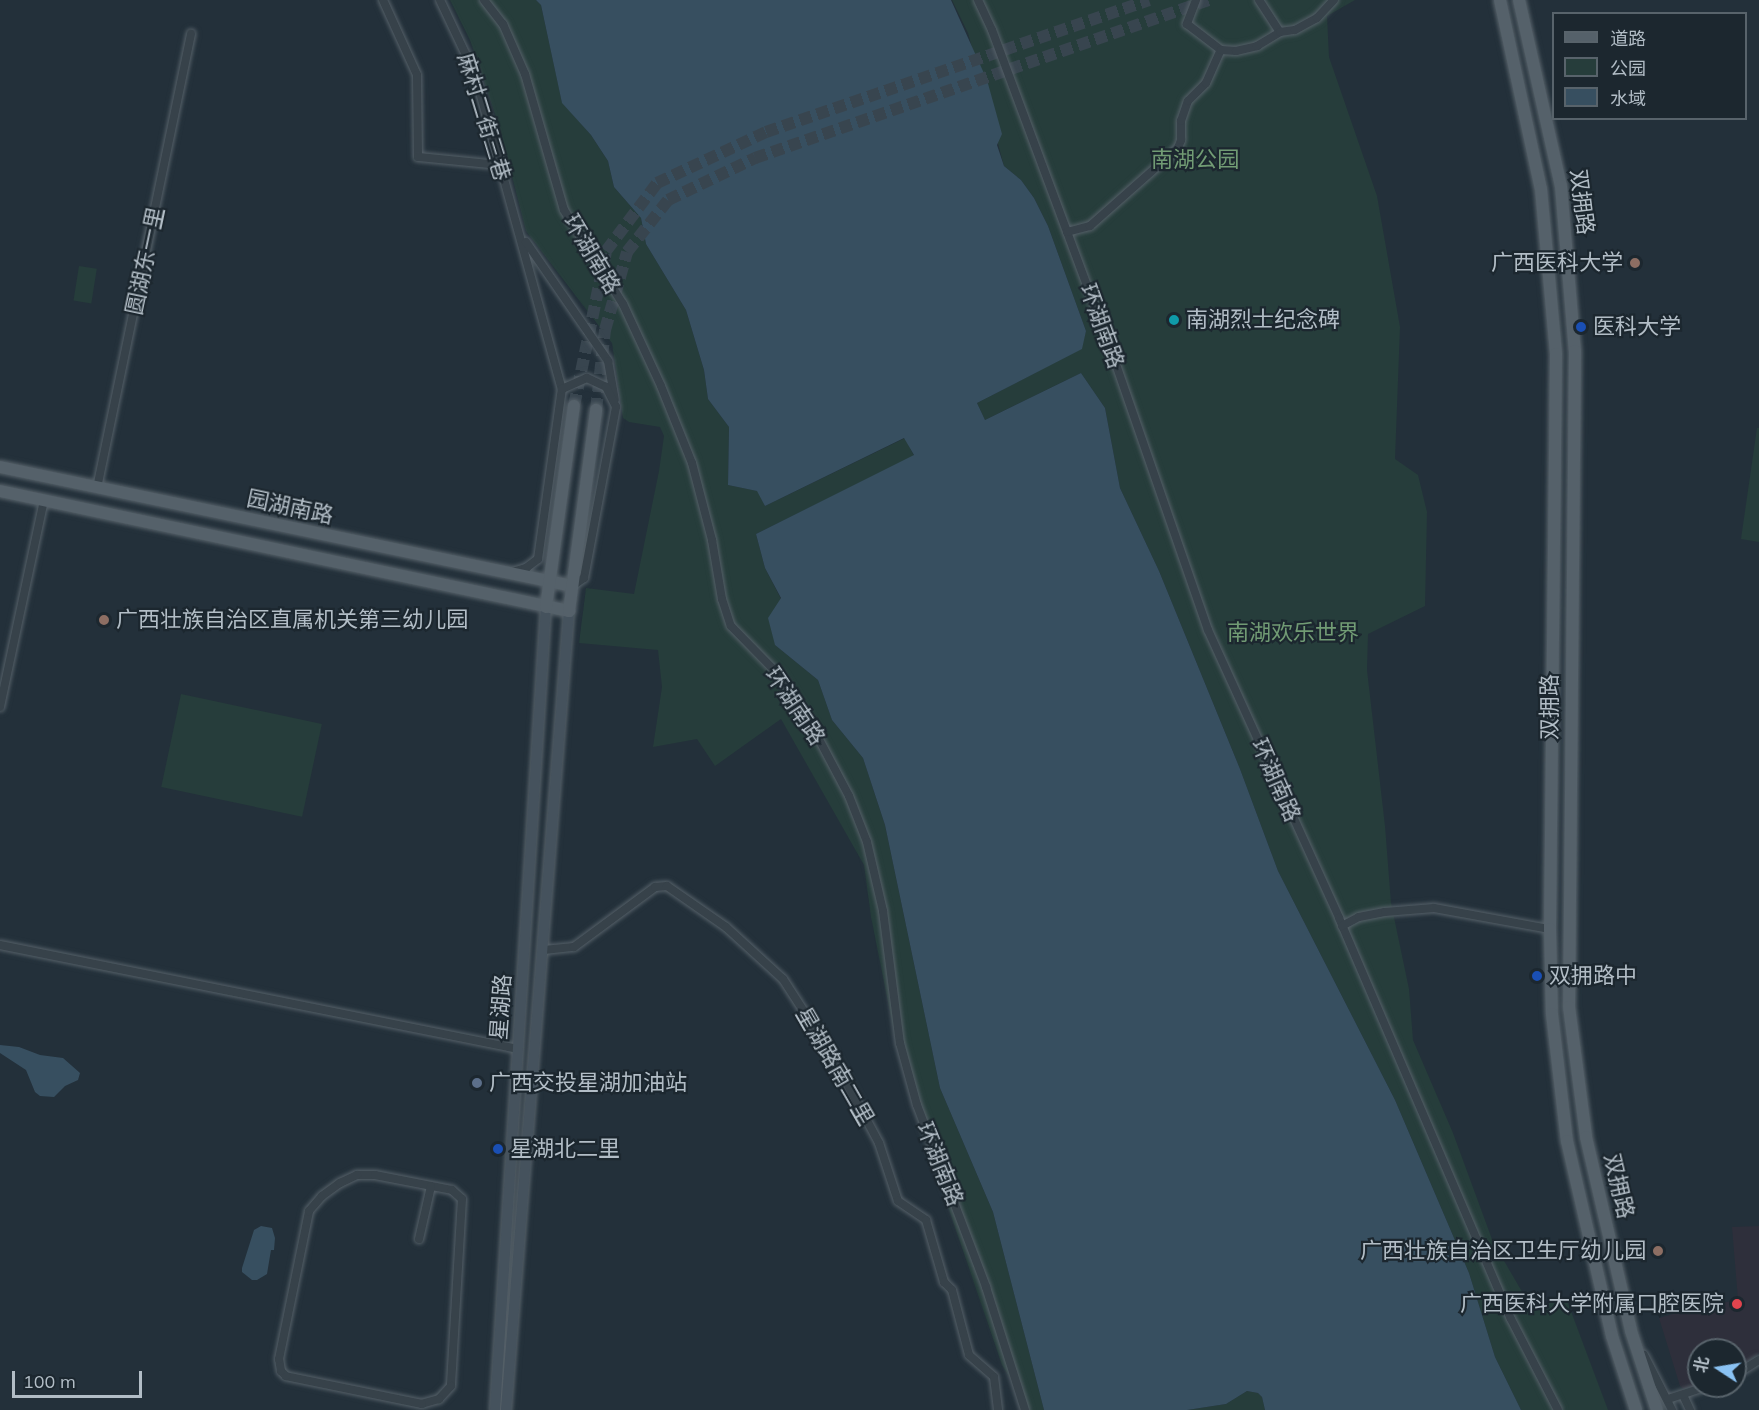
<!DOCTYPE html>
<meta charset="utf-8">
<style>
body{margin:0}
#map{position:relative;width:1759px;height:1410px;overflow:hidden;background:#23303a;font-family:Mulish,"Noto Sans SC",sans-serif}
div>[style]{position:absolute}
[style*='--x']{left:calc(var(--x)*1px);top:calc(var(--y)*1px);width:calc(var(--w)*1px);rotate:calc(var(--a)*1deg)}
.medical>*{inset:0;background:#2e2f3b}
.green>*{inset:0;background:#263d3b;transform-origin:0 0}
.water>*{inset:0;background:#374f60}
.primary-tunnel>*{height:12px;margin-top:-6px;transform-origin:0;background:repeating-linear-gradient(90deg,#38454f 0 12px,transparent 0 18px)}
.roads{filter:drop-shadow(0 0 2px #556068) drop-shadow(0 0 2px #556068)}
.street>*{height:8px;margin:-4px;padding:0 4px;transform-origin:4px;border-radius:4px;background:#37424a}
.secondary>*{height:10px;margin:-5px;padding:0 5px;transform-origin:5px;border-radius:5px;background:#45525d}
.primary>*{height:12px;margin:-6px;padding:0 6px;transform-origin:6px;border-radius:6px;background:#55616a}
.dots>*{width:16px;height:16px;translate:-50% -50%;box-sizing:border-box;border:3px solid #1c272f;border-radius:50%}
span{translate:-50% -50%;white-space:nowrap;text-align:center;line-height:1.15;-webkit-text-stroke:4.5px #1c272f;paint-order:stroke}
.street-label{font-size:22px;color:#b2bdc6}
.park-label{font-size:22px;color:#719b74}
.poi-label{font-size:22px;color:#b2bdc6}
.right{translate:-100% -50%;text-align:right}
.left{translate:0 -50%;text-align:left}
.legend{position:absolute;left:1552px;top:12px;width:195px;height:108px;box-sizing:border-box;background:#1c272f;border:2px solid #58636b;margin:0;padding:8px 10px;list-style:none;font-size:18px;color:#b2bdc6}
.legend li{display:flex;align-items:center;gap:12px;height:30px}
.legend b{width:30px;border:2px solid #58636b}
.north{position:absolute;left:1687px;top:1338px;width:60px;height:60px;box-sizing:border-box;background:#1c272f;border:2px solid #58636b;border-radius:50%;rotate:282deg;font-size:16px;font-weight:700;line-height:24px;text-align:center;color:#b2bdc6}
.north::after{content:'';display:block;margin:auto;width:21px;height:27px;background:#8ac2f3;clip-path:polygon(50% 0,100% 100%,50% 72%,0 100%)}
.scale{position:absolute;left:12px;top:1371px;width:130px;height:27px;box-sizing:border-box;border:3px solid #b2bdc6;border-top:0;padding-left:8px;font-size:18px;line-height:21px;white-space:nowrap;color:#b2bdc6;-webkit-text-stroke:4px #1c272f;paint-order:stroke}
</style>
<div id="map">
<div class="medical">
<div style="clip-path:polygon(1759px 1226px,1759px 1353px,1735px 1370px,1735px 1350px,1699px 1350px,1699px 1385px,1684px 1389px,1680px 1386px,1659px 1318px,1694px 1308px,1738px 1300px,1732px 1227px)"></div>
</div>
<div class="green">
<div style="clip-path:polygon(450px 0,536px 0,541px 5px,562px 102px,591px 135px,608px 161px,614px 187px,641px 218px,646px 244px,686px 310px,704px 370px,708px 399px,729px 427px,728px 485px,758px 491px,765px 506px,905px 438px,914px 456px,756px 534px,765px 568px,781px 599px,775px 645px,818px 680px,832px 720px,863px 758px,885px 825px,940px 1088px,993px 1212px,1044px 1410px,1022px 1410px,1014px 1384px,1002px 1365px,914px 1107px,895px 1037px,871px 917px,864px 865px,781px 719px,715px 766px,697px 739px,653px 747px,662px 687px,658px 650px,579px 643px,586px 588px,634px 594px,659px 471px,664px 436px,660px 427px,629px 422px,623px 418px,612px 343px,526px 231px,500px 129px,470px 40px)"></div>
<div style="clip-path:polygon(952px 0,1355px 0,1327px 16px,1329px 57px,1377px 196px,1400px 327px,1395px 459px,1418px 475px,1427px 512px,1425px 606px,1368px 634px,1367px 670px,1385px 826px,1391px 903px,1409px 989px,1413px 1040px,1453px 1133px,1493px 1242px,1531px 1307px,1566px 1298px,1608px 1410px,1521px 1410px,1495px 1357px,1469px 1273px,1395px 1100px,1278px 871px,1240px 769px,1159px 571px,1120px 488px,1105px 408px,1081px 373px,985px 420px,977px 403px,1081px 349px,1086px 331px,1048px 226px,1034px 198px,1021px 180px,1004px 166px,968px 33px)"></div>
<div style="left:79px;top:266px;width:18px;height:35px;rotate:9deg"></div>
<div style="clip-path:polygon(1757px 428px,1759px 428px,1759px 542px,1741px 539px)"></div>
<div style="left:181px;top:694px;width:144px;height:95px;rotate:12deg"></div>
<div style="clip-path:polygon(1247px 1391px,1258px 1393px,1262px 1397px,1265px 1410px,1187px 1410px,1226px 1404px)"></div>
</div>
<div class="water">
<div style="clip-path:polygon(536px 0,951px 0,987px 80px,1002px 134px,997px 145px,1004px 166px,1021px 180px,1034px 198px,1048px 226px,1086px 331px,1082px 349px,977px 403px,985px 420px,1081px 373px,1105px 408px,1120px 488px,1159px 571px,1240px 769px,1278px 871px,1395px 1100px,1469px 1273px,1495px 1357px,1521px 1410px,1265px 1410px,1262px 1397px,1258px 1393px,1247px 1391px,1226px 1404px,1187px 1410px,1044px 1410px,993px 1212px,940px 1088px,885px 825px,863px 758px,832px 720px,818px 680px,775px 645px,768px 618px,781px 598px,765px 568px,756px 534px,914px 455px,904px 438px,765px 506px,757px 491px,728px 485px,729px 427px,708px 399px,704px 370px,686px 310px,646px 244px,641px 218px,614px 187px,608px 161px,591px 135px,562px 103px,541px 5px)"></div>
<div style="clip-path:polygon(0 1045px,19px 1047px,40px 1055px,63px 1058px,80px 1073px,78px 1080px,65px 1086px,54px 1097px,40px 1096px,35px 1092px,26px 1070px,0 1053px)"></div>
<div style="clip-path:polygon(261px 1226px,272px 1228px,275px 1238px,274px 1250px,271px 1250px,267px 1274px,257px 1280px,252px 1280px,242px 1272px,242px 1268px,254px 1230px)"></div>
</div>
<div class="primary-tunnel">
<div style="--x:574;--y:406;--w:158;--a:-78.3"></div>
<div style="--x:606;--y:251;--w:85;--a:-53.1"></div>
<div style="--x:657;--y:183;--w:120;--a:-25.1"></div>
<div style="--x:766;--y:132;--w:405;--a:-19"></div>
<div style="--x:596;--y:410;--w:81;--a:-83.6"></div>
<div style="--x:605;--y:330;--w:81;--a:-74.2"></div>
<div style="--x:627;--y:252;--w:66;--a:-51.7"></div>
<div style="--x:668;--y:200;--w:97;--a:-25.8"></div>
<div style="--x:755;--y:158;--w:480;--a:-19.2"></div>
</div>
<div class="roads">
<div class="street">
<div style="--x:383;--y:0;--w:82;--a:65.6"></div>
<div style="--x:417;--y:75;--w:82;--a:89.3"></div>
<div style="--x:418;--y:157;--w:80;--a:5.7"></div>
<div style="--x:440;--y:0;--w:82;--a:64.7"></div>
<div style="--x:475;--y:74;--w:327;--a:74.6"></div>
<div style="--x:484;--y:0;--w:31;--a:52"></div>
<div style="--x:503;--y:24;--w:55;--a:66.3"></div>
<div style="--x:525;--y:74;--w:141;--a:74"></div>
<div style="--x:564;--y:210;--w:111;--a:57.9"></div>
<div style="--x:623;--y:304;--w:90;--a:65.1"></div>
<div style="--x:661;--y:386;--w:83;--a:68.1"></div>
<div style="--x:692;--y:463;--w:80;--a:75.4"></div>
<div style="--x:712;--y:540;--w:60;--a:80.4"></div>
<div style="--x:722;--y:599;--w:28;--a:72"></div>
<div style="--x:731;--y:626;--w:70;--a:45.6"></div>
<div style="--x:780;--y:676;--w:59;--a:57.4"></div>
<div style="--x:812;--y:726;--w:79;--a:62.1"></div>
<div style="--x:849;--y:796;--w:49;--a:68.6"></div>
<div style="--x:867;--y:842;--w:71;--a:76.9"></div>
<div style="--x:883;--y:911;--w:133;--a:82.7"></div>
<div style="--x:900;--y:1043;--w:64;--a:74.7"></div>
<div style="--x:917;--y:1105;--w:195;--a:69.2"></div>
<div style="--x:986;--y:1287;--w:129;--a:72.4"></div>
<div style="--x:978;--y:0;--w:33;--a:65"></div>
<div style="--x:992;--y:30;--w:338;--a:69.6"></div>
<div style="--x:1110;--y:347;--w:299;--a:70.9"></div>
<div style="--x:1208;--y:630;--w:316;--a:65.5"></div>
<div style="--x:1339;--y:918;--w:436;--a:66.8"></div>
<div style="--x:1511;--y:1319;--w:102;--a:62.7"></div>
<div style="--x:1196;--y:0;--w:26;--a:111"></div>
<div style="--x:1187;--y:24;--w:43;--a:37.4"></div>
<div style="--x:1259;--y:0;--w:38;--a:57"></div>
<div style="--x:1067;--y:232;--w:24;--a:-15"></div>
<div style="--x:1090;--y:226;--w:118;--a:-41.6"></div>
<div style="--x:1178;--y:148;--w:9;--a:-69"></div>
<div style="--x:1181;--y:140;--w:19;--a:-90"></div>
<div style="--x:1181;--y:121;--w:21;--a:-71"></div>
<div style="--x:1188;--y:101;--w:25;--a:-45"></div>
<div style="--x:1206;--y:83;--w:36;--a:-66"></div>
<div style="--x:1221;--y:50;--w:15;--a:4"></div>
<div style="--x:1236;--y:51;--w:22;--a:-13"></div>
<div style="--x:1257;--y:46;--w:27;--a:-31"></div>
<div style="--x:1280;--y:32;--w:15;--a:-8"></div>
<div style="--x:1295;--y:30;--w:25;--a:-29"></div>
<div style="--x:1317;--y:18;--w:25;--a:-47"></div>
<div style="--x:526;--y:242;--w:145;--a:55.4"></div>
<div style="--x:608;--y:361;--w:39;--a:80"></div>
<div style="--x:97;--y:488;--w:464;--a:-78.3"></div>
<div style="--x:512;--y:572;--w:15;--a:-16"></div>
<div style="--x:526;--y:568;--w:15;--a:-37"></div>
<div style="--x:538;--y:559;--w:172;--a:-82"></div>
<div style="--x:562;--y:389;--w:27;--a:-24"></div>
<div style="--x:587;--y:378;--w:21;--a:25"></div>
<div style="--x:606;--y:387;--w:22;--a:63"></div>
<div style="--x:616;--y:407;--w:174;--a:100.6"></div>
<div style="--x:584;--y:578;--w:14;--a:146"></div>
<div style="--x:0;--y:707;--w:212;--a:-78"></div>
<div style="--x:1342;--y:926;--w:19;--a:-28"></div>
<div style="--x:1359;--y:917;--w:26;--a:-11"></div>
<div style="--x:1385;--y:912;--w:49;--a:-4.7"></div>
<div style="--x:1434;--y:908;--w:118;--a:10.3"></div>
<div style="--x:0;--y:945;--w:528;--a:11.35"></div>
<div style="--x:544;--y:950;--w:30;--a:-6"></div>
<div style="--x:574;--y:947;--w:101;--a:-36.5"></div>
<div style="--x:655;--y:887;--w:12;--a:-5"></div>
<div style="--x:667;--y:886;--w:72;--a:34.8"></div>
<div style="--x:726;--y:927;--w:77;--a:42.4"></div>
<div style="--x:783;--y:979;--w:90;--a:57.2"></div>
<div style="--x:832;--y:1055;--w:100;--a:61.9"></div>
<div style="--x:879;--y:1143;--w:61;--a:71.9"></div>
<div style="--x:898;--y:1201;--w:34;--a:34"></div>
<div style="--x:926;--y:1220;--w:65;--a:73.8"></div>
<div style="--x:944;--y:1282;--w:11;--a:45"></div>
<div style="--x:952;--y:1290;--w:67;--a:75.3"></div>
<div style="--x:969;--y:1355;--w:33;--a:41"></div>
<div style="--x:994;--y:1377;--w:33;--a:83"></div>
<div style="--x:357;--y:1175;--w:18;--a:0"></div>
<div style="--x:375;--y:1175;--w:78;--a:11"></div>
<div style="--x:452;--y:1190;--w:13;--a:42"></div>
<div style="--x:462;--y:1199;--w:187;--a:93.4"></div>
<div style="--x:451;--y:1386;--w:18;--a:133"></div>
<div style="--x:439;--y:1399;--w:18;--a:164"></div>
<div style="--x:422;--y:1404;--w:139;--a:-168.4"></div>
<div style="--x:286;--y:1376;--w:7;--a:-135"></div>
<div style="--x:281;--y:1371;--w:12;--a:-99"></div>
<div style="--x:279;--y:1359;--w:151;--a:-78.5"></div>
<div style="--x:309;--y:1211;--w:20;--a:-49"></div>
<div style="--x:322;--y:1196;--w:22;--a:-36"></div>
<div style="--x:340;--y:1183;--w:19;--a:-25"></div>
<div style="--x:419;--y:1239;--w:54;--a:-77.2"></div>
<div style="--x:1644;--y:1355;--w:62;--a:63"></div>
<div style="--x:1735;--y:1375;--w:28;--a:-32"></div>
<div style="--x:1683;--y:1395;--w:17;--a:65"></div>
<div style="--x:1668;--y:1399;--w:42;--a:-18"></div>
</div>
<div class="secondary">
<div style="--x:495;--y:1410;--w:805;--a:-86.37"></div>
<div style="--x:506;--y:1410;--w:801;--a:-85.49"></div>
</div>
<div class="primary">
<div style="--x:1500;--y:0;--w:193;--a:77.8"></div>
<div style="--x:1541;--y:189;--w:166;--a:84.8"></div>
<div style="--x:1556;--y:354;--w:575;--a:90.6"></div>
<div style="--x:1550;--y:929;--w:85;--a:88.7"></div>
<div style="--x:1552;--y:1014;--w:128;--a:83.3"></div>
<div style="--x:1567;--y:1141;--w:200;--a:77"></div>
<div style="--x:1612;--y:1336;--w:78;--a:72"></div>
<div style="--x:1519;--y:0;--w:191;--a:77.3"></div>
<div style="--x:1561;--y:186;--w:166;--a:85.2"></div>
<div style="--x:1575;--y:351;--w:656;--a:90.52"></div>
<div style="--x:1569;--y:1007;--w:131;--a:82.5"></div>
<div style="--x:1586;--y:1137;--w:199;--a:76.9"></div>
<div style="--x:1631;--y:1331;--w:83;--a:71.8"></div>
<div style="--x:0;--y:467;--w:584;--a:11.75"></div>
<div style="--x:0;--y:491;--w:582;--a:11.91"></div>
<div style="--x:569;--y:611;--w:203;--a:-82.3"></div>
<div style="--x:546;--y:607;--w:203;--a:-82.1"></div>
</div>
</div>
<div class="dots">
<div style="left:1635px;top:263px;background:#8d6e63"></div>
<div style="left:1174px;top:320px;background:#0f9aa8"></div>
<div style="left:1581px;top:327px;background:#1a4fb4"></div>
<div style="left:104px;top:620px;background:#8d6e63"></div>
<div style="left:1537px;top:976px;background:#1a4fb4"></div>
<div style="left:477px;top:1083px;background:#5c6f8a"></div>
<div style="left:498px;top:1149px;background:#1a4fb4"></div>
<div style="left:1658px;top:1251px;background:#8d6e63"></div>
<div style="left:1737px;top:1304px;background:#e0444e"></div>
</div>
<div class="street-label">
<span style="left:484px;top:117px;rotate:73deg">麻村二街三巷</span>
<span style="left:1582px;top:202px;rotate:83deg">双拥路</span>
<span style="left:592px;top:254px;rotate:59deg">环湖南路</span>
<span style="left:145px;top:261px;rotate:-78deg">圆湖东一里</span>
<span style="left:1102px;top:326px;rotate:70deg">环湖南路</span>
<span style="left:290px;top:507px;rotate:12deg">园湖南路</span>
<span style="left:795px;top:706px;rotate:56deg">环湖南路</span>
<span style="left:1550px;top:707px;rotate:-90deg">双拥路</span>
<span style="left:1276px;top:780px;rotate:66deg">环湖南路</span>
<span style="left:501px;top:1007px;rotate:-86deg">星湖路</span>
<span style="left:835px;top:1066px;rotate:60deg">星湖路南二里</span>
<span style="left:940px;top:1164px;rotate:68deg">环湖南路</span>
<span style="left:1619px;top:1186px;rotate:77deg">双拥路</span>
</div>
<div class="park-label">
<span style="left:1195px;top:160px">南湖公园</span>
<span style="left:1293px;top:633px">南湖欢乐世界</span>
</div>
<div class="poi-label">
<span class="right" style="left:1623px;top:263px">广西医科大学</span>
<span class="left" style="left:1186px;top:320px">南湖烈士纪念碑</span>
<span class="left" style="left:1593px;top:327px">医科大学</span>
<span class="left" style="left:116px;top:620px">广西壮族自治区直属机关第三幼儿园</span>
<span class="left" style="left:1549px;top:976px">双拥路中</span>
<span class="left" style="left:489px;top:1083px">广西交投星湖加油站</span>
<span class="left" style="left:510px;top:1149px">星湖北二里</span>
<span class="right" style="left:1646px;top:1251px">广西壮族自治区卫生厅幼儿园</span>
<span class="right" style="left:1724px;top:1304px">广西医科大学附属口腔医院</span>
</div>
<ul class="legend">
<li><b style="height:8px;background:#55616a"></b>道路</li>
<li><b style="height:16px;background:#263d3b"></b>公园</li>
<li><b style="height:16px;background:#374f60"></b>水域</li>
</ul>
<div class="north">北</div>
<div class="scale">100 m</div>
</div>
